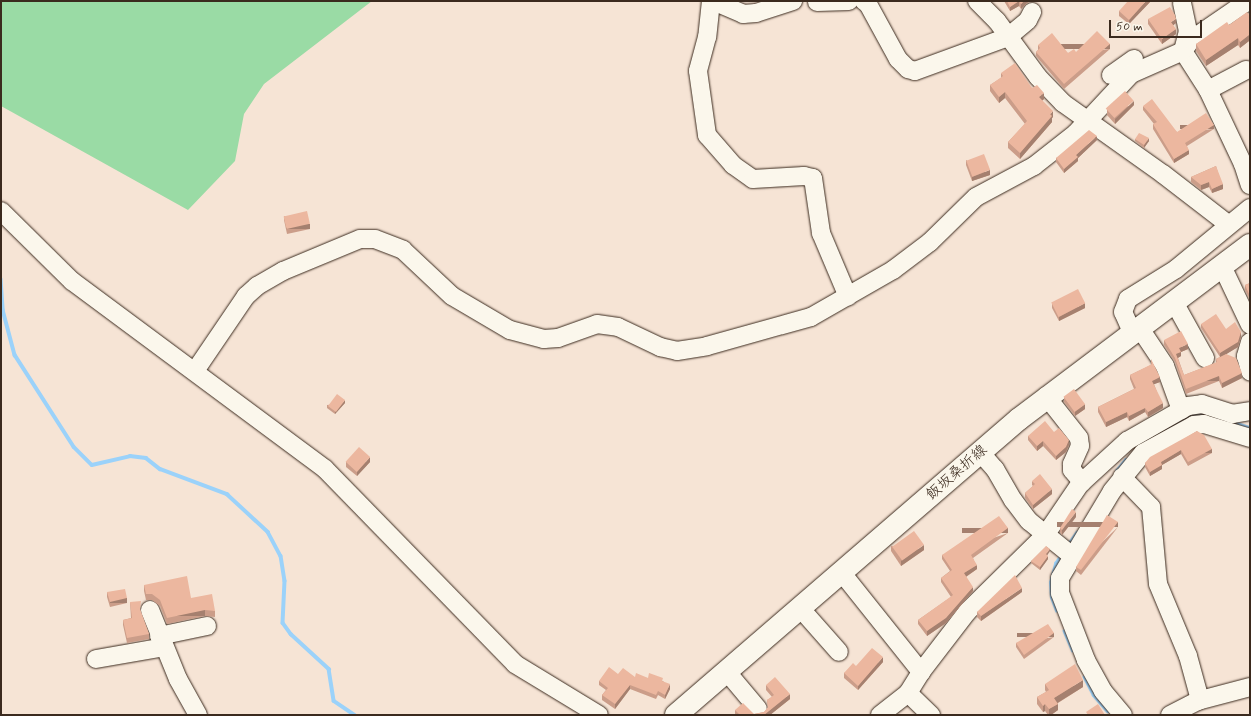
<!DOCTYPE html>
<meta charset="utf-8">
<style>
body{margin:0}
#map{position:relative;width:1251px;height:716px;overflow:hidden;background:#f6e4d5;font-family:Mynerve,"Klee One",sans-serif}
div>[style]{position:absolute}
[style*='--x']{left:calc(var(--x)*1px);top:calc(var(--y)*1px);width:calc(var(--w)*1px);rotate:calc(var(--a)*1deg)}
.green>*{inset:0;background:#9adba5}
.stream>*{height:3.5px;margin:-1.75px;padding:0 1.75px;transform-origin:1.75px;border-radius:1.75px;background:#9bd2fa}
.roads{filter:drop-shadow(0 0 1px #3b2a1e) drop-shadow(0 0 1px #3b2a1e)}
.minor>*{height:18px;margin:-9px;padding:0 9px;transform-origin:9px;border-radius:9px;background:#fbf7ec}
.major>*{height:22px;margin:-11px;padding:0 11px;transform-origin:11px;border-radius:11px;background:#fbf7ec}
.wall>*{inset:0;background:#cb9d89}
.shaded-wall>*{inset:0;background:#a5806f;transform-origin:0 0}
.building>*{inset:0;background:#ecb79f;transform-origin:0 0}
span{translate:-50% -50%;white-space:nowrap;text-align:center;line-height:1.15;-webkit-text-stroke:4px #fbf7ec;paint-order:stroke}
.street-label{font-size:15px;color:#3b2a1e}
.frame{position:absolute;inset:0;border:2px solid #3b2a1e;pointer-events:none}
.scale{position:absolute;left:1109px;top:20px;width:93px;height:18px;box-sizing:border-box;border:2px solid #3b2a1e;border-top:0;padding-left:5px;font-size:12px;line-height:14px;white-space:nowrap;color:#3b2a1e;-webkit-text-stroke:3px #fbf7ec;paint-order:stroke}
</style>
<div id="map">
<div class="green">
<div style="clip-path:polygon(1px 1px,372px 1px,264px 84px,244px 114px,235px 161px,188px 210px,1px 106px)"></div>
</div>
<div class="stream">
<div style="--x:1;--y:279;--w:31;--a:86"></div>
<div style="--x:3;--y:310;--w:47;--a:75.1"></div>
<div style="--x:15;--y:355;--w:109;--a:57.3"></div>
<div style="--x:74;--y:447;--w:25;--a:45"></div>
<div style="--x:92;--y:465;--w:39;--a:-13"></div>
<div style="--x:130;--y:456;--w:16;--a:7"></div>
<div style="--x:146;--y:458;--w:18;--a:38"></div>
<div style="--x:160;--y:469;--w:72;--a:20.5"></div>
<div style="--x:227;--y:494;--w:56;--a:42.8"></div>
<div style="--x:268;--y:532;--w:27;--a:62"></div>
<div style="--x:281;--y:556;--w:25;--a:81"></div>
<div style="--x:285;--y:581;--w:42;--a:92.7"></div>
<div style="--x:283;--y:623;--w:14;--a:54"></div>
<div style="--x:291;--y:634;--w:52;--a:42.6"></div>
<div style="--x:329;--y:669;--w:32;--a:81"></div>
<div style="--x:334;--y:701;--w:25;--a:34"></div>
<div style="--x:1228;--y:421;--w:23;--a:18"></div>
<div style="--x:1159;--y:434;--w:39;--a:-30"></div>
<div style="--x:1193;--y:414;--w:14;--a:4"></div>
<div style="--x:1117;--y:471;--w:14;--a:-51"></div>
<div style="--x:1068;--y:546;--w:16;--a:-55"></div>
<div style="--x:1057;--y:611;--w:14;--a:-111"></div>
<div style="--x:1052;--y:598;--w:15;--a:-94"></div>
<div style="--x:1051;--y:583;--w:20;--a:-75"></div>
<div style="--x:1056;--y:564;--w:11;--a:-56"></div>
<div style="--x:1065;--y:631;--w:21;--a:67"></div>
<div style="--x:1085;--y:677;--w:20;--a:63"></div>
<div style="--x:1094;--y:695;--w:21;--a:49"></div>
</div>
<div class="roads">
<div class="minor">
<div style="--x:711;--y:1;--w:36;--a:96"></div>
<div style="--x:707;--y:37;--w:35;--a:105"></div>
<div style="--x:698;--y:71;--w:65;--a:82"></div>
<div style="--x:707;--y:135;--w:40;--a:49"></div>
<div style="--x:733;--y:165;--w:24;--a:35"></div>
<div style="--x:753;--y:179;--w:51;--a:-3.4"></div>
<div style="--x:804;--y:176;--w:9;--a:13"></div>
<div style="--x:813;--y:178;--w:56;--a:81.7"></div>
<div style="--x:821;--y:233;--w:69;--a:67.1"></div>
<div style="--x:713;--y:1;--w:33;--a:23"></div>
<div style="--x:743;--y:14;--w:13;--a:-4"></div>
<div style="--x:756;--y:13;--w:39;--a:-18"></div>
<div style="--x:864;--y:1;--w:5;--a:37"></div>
<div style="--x:868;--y:4;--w:63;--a:61.4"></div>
<div style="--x:898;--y:59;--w:14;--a:45"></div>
<div style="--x:908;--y:69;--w:7;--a:16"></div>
<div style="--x:915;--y:71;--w:99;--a:-20.1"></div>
<div style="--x:1008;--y:37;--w:26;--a:-40"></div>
<div style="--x:1028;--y:20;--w:9;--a:-63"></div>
<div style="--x:977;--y:1;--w:28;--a:45"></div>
<div style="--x:997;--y:21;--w:69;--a:53.8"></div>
<div style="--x:1038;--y:77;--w:36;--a:46"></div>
<div style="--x:1063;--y:103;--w:123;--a:35.4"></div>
<div style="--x:1163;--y:174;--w:82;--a:37.6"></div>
<div style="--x:817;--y:2;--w:32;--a:-2"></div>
<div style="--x:1182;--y:3;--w:29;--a:78"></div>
<div style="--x:1188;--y:31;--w:21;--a:104"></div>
<div style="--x:1183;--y:51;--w:46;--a:57.3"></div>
<div style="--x:1208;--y:90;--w:82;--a:64.7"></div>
<div style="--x:1243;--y:164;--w:22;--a:72"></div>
<div style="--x:1111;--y:75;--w:28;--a:-35"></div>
<div style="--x:1208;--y:90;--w:43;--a:-27.8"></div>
<div style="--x:1;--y:211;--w:100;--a:44.6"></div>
<div style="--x:72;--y:281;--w:315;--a:36.6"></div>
<div style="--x:325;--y:469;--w:272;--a:45.7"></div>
<div style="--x:515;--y:664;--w:98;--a:31.3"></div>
<div style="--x:1222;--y:266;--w:65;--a:64.6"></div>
<div style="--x:1174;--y:302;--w:64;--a:61"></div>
<div style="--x:1139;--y:327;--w:47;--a:56.3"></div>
<div style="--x:1165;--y:366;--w:47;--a:70"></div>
<div style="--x:1132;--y:332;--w:22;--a:-114"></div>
<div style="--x:1123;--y:312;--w:14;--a:-69"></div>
<div style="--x:1128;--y:299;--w:57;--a:-32"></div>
<div style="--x:1176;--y:269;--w:96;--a:-39.5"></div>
<div style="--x:1250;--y:342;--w:15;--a:106"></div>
<div style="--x:1246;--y:356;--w:16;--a:75"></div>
<div style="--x:195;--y:371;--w:91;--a:-55.8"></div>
<div style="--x:246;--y:296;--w:15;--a:-42"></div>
<div style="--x:257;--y:286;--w:30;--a:-30"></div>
<div style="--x:283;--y:271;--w:83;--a:-22.6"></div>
<div style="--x:360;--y:239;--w:15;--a:0"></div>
<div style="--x:375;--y:239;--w:30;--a:21"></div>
<div style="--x:403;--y:250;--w:67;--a:43.2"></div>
<div style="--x:452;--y:296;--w:67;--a:30.4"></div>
<div style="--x:510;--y:330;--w:35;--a:15"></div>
<div style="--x:544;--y:339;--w:14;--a:-4"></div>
<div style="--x:558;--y:338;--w:41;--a:-19.7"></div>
<div style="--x:597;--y:324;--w:21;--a:8"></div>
<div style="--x:618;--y:327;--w:47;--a:25.5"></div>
<div style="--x:660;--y:347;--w:17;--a:13"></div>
<div style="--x:677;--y:351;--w:30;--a:-9"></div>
<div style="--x:707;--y:346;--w:108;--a:-15.6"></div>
<div style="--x:811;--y:317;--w:95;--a:-29.8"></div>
<div style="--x:893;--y:270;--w:46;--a:-37.1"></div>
<div style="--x:930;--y:242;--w:64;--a:-44.4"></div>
<div style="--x:976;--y:197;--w:66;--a:-28.1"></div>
<div style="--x:1034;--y:166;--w:53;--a:-38.2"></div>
<div style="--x:1076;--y:133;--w:81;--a:-47"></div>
<div style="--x:1131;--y:74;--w:57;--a:-23.9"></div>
<div style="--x:1183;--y:51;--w:14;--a:-54"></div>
<div style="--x:1191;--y:40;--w:69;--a:-34.4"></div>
<div style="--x:1046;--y:396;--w:53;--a:51.8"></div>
<div style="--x:1079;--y:438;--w:8;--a:83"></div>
<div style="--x:1080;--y:446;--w:20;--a:114"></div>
<div style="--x:1072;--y:464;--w:6;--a:90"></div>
<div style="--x:1072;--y:470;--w:16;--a:50"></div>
<div style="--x:980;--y:452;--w:23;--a:49"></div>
<div style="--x:995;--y:469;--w:36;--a:60"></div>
<div style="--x:1013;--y:500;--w:26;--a:53"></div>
<div style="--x:1029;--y:521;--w:54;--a:39"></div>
<div style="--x:1122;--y:477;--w:42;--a:46"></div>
<div style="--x:1151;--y:507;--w:77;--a:84.8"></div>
<div style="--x:1158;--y:584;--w:78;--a:67.4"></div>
<div style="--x:1188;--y:656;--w:46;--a:74.7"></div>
<div style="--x:842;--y:573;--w:127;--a:51.4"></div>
<div style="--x:801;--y:609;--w:57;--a:48.5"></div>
<div style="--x:150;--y:610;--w:74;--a:67.9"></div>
<div style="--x:178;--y:679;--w:41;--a:60.9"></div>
<div style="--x:159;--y:636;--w:49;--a:-11.8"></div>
<div style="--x:96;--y:659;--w:69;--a:-10"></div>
<div style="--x:727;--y:672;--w:48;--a:50"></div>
<div style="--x:908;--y:693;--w:32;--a:44"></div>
<div style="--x:880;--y:715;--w:36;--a:-38"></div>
<div style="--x:908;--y:693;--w:25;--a:-58"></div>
<div style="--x:921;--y:672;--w:76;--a:-52.5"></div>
<div style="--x:967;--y:612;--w:111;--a:-44.6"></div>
<div style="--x:1046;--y:534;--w:60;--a:-55.8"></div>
<div style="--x:1080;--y:484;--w:64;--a:-42.5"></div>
<div style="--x:1127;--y:441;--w:70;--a:-29.8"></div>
<div style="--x:1188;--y:406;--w:14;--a:-8"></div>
<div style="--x:1202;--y:404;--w:32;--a:18"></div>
<div style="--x:1232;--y:414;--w:18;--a:-9"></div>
<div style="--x:1123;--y:715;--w:31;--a:-130"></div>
<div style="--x:1103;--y:691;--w:35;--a:-119"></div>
<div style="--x:1086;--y:660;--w:72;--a:-111.2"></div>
<div style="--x:1060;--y:593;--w:15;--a:-90"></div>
<div style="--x:1060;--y:578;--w:101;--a:-59.1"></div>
<div style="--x:1112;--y:491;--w:49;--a:-50.8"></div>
<div style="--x:1143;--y:453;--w:58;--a:-28.8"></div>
<div style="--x:1194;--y:425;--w:10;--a:-6"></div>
<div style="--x:1204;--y:424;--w:48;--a:16.9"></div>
<div style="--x:1170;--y:715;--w:30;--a:-27"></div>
<div style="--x:1197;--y:701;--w:55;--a:-14.8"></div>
</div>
<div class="major">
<div style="--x:676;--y:715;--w:453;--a:-40.8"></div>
<div style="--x:1019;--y:419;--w:289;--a:-37"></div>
</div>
</div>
<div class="wall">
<div style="clip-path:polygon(1004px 1px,1031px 1px,1027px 3px,1021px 9px,1019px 6px,1010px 11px)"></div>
<div style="clip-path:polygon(1151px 1px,1129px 24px,1119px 16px,1119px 11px)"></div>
<div style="clip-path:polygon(1250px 16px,1250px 42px,1249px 41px,1240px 48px,1238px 45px,1206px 66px,1196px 51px,1196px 44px,1229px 25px)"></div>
<div style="clip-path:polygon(1148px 19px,1176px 23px,1173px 25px,1176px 34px,1162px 44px,1148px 24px)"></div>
<div style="clip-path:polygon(1038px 45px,1068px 53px,1076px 52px,1110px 49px,1064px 89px,1036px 56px,1036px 52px,1038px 50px)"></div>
<div style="clip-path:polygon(1001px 73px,1032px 88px,1044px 99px,1042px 101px,1053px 117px,1052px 118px,1052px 122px,1020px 159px,1008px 148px,1008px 142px,1025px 124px,1005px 98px,999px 103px,990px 91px,990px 85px,1001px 78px)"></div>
<div style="clip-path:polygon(1134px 105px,1115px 124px,1107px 115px,1107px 110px)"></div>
<div style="clip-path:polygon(1143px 106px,1177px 132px,1214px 129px,1187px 146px,1189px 154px,1174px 163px,1153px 129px,1153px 124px,1154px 124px,1143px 110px)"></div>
<div style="clip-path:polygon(1135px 139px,1149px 141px,1144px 148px,1135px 141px)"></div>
<div style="clip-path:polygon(1097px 140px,1078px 158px,1078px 161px,1064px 173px,1056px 162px,1056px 158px)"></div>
<div style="clip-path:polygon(966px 160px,990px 175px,972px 181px,966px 165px)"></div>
<div style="clip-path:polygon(1216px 166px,1223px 189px,1212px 193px,1209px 187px,1201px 190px,1191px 182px,1191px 177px)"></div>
<div style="clip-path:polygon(284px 216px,310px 229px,287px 234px,284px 220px)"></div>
<div style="clip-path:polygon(1250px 283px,1250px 300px,1245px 290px,1245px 285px)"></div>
<div style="clip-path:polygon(1052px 303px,1085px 308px,1059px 321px,1052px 308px)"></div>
<div style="clip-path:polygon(1201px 324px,1226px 329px,1241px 337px,1238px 347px,1226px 354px,1242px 378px,1222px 388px,1219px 381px,1186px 394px,1175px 362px,1164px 345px,1164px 340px,1188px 349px,1181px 352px,1181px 356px,1178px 358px,1184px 375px,1216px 363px,1216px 359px,1220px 357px,1201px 328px)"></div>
<div style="clip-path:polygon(1151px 359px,1160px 382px,1154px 384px,1163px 408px,1148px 417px,1145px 412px,1129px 421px,1127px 417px,1106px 427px,1098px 412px,1098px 407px,1134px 389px,1130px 379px,1130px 375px,1151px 365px)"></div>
<div style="clip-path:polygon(1064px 397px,1085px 409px,1075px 416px,1064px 402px)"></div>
<div style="clip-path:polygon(345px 403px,335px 414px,327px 408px,327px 405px)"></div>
<div style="clip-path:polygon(1197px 431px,1212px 453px,1188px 466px,1181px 454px,1162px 465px,1162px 469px,1150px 476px,1145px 467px,1145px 463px)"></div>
<div style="clip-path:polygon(1054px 432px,1069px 445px,1066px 452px,1056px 460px,1043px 446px,1037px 451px,1028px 440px,1028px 436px)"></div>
<div style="clip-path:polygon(346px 462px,370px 462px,357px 476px,346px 467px)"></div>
<div style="clip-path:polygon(1032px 481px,1052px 494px,1033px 509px,1025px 498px,1025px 493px,1033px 486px,1032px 485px)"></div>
<div style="clip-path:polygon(1076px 517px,1062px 535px,1060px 532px,1060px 528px)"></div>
<div style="clip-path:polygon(1118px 527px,1081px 575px,1076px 571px,1076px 567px)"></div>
<div style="clip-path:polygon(1008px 533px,973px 558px,977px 569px,966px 577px,973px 591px,946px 623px,927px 636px,918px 624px,918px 620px,951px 597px,941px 582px,941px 578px,950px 571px,942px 559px,942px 555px)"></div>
<div style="clip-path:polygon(891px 546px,924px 550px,901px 566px,891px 551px)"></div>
<div style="clip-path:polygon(1050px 551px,1047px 555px,1048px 559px,1040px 570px,1031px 563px,1031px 561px)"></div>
<div style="clip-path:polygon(144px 585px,191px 598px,215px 611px,215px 617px,205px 616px,167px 624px,160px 606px,152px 600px,146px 600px,144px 591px)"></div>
<div style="clip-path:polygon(107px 592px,127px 603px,110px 607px,107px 597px)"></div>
<div style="clip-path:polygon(1022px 592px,981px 621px,977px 617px,977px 612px)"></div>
<div style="clip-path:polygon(130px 602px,140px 610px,149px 634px,149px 639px,127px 643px,123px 625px,123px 620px,131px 618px)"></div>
<div style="clip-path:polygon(1054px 637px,1024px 659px,1016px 647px,1016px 643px)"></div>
<div style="clip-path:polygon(883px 662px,858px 690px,844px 678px,844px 673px,856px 666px)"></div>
<div style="clip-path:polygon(635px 677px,648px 678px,663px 681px,670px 689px,665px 699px,658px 695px,656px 699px,630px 689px,615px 709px,602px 700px,602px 695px,606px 690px,599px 685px,599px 681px)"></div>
<div style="clip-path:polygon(1045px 684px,1083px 687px,1058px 703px,1058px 710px,1051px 715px,1048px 715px,1045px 711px,1043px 712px,1037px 704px,1037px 697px,1046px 692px,1045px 690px)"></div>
<div style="clip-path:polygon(766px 685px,790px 699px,770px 715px,735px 715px,735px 710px,754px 714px,764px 712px,768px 708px,767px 700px,772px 697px,766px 690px)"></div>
</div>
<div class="shaded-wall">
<div style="clip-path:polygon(1019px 1px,1019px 6px,1010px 11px,1010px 7px)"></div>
<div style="clip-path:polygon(1024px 1px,1031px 1px,1027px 3px,1021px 9px,1021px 4px)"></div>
<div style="clip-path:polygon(1146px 1px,1151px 1px,1129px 24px,1129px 20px)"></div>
<div style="clip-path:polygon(1176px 19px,1176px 23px,1171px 27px,1171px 22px)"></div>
<div style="clip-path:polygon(1176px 29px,1176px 34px,1162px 44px,1162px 39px)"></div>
<div style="clip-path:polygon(1249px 35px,1249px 41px,1240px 48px,1240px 42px)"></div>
<div style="clip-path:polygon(1238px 38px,1238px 45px,1206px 66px,1206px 60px)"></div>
<div style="left:1110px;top:44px;width:5px;height:61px;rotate:90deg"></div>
<div style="clip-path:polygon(1005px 92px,1005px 98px,999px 103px,999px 97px)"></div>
<div style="clip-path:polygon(1044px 93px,1044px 99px,1039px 103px,1039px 97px)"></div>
<div style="clip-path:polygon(1134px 101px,1134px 105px,1115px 124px,1115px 119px)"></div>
<div style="clip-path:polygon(1053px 111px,1053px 117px,1052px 118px,1052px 122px,1020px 159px,1020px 153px)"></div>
<div style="left:1214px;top:125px;width:4px;height:34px;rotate:90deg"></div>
<div style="clip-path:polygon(1097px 136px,1097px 140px,1078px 158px,1078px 161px,1064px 173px,1064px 169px,1076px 155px)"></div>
<div style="clip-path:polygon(1149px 138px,1149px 141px,1144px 148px,1144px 145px)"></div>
<div style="clip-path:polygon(1189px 150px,1189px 154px,1174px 163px,1174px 159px)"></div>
<div style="clip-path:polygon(990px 170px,990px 175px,972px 181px,972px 177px)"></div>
<div style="clip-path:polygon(1209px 182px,1209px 187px,1201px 190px,1201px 185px)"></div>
<div style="clip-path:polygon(1223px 184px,1223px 189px,1212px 193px,1212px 189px)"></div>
<div style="left:310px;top:224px;width:5px;height:24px;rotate:90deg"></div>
<div style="clip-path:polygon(1085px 303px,1085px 308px,1059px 321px,1059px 317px)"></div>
<div style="clip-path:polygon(1241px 332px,1241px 337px,1238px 347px,1220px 358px,1220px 353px)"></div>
<div style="clip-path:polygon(1188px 344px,1188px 349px,1181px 352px,1181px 356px,1176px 359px,1176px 354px,1179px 348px)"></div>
<div style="clip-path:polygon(1242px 373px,1242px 378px,1222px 388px,1222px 383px)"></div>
<div style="left:1219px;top:376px;width:5px;height:35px;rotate:90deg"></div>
<div style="clip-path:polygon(1160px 377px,1160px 382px,1152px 385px,1152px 381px)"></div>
<div style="clip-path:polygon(345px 400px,345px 403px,335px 414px,335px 412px)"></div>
<div style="clip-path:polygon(1163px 403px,1163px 408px,1148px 417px,1148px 412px)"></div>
<div style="clip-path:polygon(1085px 404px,1085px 409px,1075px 416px,1075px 411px)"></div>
<div style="clip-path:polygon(1145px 408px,1145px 412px,1129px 421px,1129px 416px)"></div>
<div style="clip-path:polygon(1127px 412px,1127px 417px,1106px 427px,1106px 422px)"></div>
<div style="clip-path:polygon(1069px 440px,1069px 445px,1066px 452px,1056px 460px,1056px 456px)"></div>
<div style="clip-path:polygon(1043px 441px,1043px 446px,1037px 451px,1037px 446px)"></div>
<div style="left:1212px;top:449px;width:4px;height:27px;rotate:90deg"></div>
<div style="clip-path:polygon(1181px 450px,1181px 454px,1162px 465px,1162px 469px,1150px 476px,1150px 472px,1161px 462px)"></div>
<div style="clip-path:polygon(370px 457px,370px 462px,357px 476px,357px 472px)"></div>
<div style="clip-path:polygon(1052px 489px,1052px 494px,1033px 509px,1033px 505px)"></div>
<div style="clip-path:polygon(1076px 512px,1076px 517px,1062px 535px,1062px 530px)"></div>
<div style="left:1118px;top:522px;width:5px;height:61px;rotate:90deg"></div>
<div style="left:1008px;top:528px;width:5px;height:46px;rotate:90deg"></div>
<div style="clip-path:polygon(924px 545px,924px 550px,901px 566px,901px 561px)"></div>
<div style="clip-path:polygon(1050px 549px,1050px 551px,1046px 557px,1046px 554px)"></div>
<div style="clip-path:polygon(1048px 556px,1048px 559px,1040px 570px,1040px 567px)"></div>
<div style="clip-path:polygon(977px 565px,977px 569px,964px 578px,964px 573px)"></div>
<div style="clip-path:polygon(973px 587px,973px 591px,946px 623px,927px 636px,927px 631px)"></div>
<div style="clip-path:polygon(1022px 588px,1022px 592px,981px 621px,981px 616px)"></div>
<div style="left:127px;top:598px;width:5px;height:17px;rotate:90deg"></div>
<div style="left:205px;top:610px;width:6px;height:39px;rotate:90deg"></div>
<div style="left:1054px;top:633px;width:4px;height:37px;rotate:90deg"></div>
<div style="clip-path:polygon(883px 657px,883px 662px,858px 690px,858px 686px)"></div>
<div style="clip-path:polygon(1083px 680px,1083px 687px,1054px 705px,1054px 698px)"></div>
<div style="clip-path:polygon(670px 684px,670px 689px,665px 699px,665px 695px)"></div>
<div style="clip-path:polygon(630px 685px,630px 689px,615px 709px,615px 704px)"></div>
<div style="clip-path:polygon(790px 694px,790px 699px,770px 715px,764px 715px)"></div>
<div style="clip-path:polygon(1045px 704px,1045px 711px,1043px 712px,1043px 706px)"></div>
<div style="clip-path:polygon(1058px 704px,1058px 710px,1051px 715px,1049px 715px,1049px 709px)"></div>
</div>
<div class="building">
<div style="clip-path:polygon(1007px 1px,1024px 1px,1021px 4px,1019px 1px,1010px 7px)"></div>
<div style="clip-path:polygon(1128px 1px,1146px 1px,1129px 20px,1119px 11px)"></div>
<div style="clip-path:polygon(1170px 7px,1175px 15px,1176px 19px,1171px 22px,1176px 29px,1162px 39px,1148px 19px)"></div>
<div style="clip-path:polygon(1247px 12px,1250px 16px,1250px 36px,1249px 35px,1240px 42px,1238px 38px,1206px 60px,1196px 44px,1227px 22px,1229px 25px)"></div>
<div style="clip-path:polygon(1097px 31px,1110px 44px,1064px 84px,1036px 52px,1040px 48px,1038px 45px,1052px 33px,1068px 53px,1074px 49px,1076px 52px)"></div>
<div style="clip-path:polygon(1015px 63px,1032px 88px,1037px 85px,1044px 93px,1039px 97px,1053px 111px,1050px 114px,1052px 116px,1020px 153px,1008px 142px,1027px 121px,1005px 92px,999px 97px,990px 85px,1003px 76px,1001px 73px)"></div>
<div style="left:1125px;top:91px;width:13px;height:26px;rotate:48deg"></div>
<div style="clip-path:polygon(1152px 99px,1177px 132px,1206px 113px,1214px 125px,1185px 143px,1189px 150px,1174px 159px,1153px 124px,1157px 122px,1143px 106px)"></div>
<div style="clip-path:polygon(1089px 130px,1097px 136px,1076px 155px,1078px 157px,1064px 169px,1056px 158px)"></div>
<div style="clip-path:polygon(1139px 133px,1149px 138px,1144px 145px,1135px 139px)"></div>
<div style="left:984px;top:154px;width:17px;height:19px;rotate:69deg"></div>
<div style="clip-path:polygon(1216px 166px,1223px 184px,1212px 189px,1209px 182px,1201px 185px,1191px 177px)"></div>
<div style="left:307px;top:211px;width:13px;height:24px;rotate:77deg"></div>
<div style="clip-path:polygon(1250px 283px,1250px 296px,1245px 285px)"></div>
<div style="left:1078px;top:289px;width:16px;height:30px;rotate:63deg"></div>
<div style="clip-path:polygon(1216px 314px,1226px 329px,1235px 322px,1241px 332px,1238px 342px,1220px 353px,1201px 324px)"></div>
<div style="clip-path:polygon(1181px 331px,1188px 344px,1179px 348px,1181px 352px,1176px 354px,1184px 375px,1217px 362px,1216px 359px,1226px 354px,1236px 358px,1242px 373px,1222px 383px,1219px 376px,1186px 389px,1175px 358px,1164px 340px)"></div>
<div style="clip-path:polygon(1151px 359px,1160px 377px,1152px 381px,1163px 403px,1148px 412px,1145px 408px,1129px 416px,1127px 412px,1106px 422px,1098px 407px,1136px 388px,1130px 375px,1152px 364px)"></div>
<div style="left:1074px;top:389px;width:19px;height:13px;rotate:54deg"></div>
<div style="left:337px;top:394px;width:10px;height:15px;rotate:37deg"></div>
<div style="clip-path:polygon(1045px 421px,1054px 432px,1059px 428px,1069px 440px,1066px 447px,1056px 456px,1043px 441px,1037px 446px,1028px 436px)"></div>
<div style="clip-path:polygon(1197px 431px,1204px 435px,1212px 449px,1188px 462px,1181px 450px,1161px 462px,1162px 465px,1150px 472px,1145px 463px,1150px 457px)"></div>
<div style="left:359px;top:447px;width:15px;height:20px;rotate:42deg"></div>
<div style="clip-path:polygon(1040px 474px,1052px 489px,1033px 505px,1025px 493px,1035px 484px,1032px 481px)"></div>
<div style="clip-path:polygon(1072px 509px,1076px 512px,1062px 530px,1060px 528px)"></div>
<div style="clip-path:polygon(1107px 515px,1118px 522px,1081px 570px,1076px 567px)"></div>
<div style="clip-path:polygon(999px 516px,1008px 528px,971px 555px,977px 565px,964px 573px,973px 587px,946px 618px,927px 631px,918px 620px,953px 595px,941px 578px,952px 570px,942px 555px)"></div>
<div style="left:914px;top:531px;width:17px;height:27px;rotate:54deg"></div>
<div style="clip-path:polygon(1046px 546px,1050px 549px,1046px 554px,1048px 556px,1040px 567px,1031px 561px)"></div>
<div style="clip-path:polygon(1015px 575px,1022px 588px,981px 616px,977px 612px)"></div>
<div style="clip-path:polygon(187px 576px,191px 598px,212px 594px,215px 611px,205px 610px,167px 618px,160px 600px,152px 594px,146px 594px,144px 585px)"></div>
<div style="clip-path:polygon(125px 589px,127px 598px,110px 602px,107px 592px)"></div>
<div style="clip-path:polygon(141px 601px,140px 609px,149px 634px,127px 638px,123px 620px,132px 618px,130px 602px)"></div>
<div style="clip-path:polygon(1048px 624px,1054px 633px,1024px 655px,1016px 643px)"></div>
<div style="clip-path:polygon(872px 648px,883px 657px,858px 686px,844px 673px,853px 663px,856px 666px)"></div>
<div style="clip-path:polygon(1075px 664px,1083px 680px,1054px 698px,1058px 704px,1049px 709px,1045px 704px,1043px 706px,1037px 697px,1049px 690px,1045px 684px)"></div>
<div style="clip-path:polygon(609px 667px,618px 674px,623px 668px,635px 677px,636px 673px,648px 678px,649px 673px,663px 678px,662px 681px,670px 684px,665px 695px,658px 691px,656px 695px,630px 685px,615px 704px,602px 695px,608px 688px,599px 681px)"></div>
<div style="clip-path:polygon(775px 677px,790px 694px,764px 715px,740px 715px,735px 710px,743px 703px,754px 714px,764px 712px,768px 707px,767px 700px,774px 695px,766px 685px)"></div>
<div style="clip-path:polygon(1098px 704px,1105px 715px,1088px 715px,1086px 712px)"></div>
</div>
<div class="street-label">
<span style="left:957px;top:473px;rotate:-41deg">飯坂桑折線</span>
</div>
<div class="frame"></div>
<div class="scale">50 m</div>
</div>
